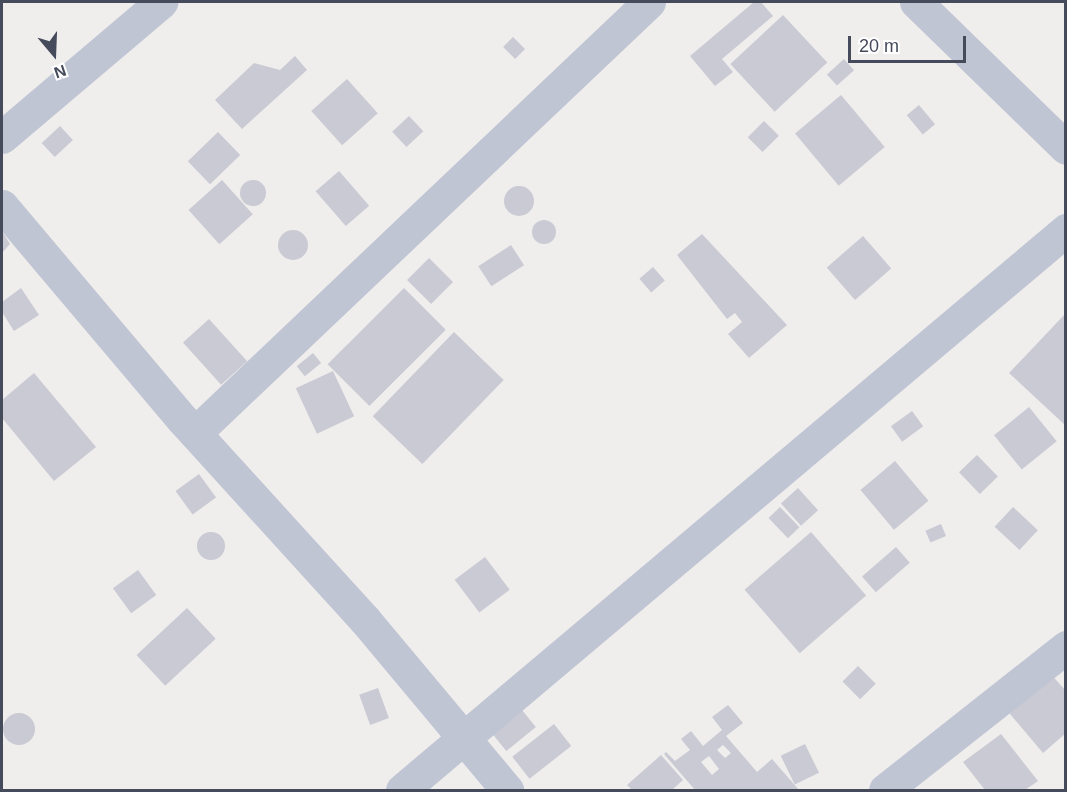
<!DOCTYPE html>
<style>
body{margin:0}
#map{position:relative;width:1067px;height:792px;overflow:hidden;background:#f0eded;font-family:Helvetica,sans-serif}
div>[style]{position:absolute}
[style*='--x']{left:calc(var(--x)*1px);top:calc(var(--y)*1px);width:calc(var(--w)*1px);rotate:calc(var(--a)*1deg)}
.building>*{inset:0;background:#c9cad3;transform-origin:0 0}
.round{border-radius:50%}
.minor>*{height:33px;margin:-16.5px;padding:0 16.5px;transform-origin:16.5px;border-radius:16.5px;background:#c0c5d3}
span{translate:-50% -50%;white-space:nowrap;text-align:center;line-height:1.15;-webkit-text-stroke:4.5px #fff;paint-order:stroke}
.frame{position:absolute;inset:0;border:3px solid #454b5b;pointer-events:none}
.north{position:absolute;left:24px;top:24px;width:60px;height:60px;-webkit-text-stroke:4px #fff;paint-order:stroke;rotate:161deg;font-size:16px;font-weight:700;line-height:24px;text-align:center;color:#454b5b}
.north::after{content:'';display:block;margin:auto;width:21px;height:27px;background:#454b5b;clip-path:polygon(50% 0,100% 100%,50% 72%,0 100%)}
.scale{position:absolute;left:848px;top:36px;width:118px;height:27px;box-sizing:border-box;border:3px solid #454b5b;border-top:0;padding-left:8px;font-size:18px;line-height:21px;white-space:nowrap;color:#454b5b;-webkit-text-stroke:4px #fff;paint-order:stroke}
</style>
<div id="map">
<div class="building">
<div style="clip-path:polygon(754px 2px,761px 2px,773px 16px,722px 59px,733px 72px,715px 86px,690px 56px)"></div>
<div style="left:783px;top:15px;width:65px;height:72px;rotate:47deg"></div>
<div style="left:513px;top:37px;width:17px;height:14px;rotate:45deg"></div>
<div style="clip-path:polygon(295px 56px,307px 70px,242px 129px,215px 100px,254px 63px,280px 70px)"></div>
<div style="left:844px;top:59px;width:15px;height:23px;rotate:48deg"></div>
<div style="left:347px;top:79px;width:46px;height:48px;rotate:48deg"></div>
<div style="left:841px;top:95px;width:68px;height:60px;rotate:50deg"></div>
<div style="left:919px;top:105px;width:25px;height:16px;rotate:50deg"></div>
<div style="left:409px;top:116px;width:21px;height:23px;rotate:47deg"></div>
<div style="left:764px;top:121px;width:21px;height:23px;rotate:45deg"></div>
<div style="left:60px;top:126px;width:19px;height:25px;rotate:47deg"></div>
<div style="left:218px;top:132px;width:32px;height:42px;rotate:46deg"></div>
<div style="left:339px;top:171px;width:46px;height:31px;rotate:49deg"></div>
<div style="left:222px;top:180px;width:46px;height:45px;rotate:48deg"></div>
<div class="round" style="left:240px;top:180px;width:26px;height:26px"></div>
<div class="round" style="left:504px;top:186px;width:30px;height:30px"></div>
<div class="round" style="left:532px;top:220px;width:24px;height:24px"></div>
<div class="round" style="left:278px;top:230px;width:30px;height:30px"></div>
<div style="clip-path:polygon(2px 231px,10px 244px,2px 253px)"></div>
<div style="clip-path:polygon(702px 234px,787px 325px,749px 358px,728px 334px,742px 322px,735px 313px,727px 319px,677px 255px)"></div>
<div style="left:863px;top:236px;width:43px;height:48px;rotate:49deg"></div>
<div style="left:511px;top:245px;width:24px;height:39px;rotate:57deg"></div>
<div style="left:429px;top:258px;width:34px;height:31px;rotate:45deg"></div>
<div style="left:653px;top:267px;width:18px;height:18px;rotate:49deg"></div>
<div style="clip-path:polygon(21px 288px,39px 315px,14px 331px,2px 312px,2px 302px)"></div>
<div style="left:404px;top:288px;width:59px;height:108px;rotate:45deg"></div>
<div style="clip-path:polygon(1066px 313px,1066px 426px,1009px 373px)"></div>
<div style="left:209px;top:319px;width:57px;height:35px;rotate:48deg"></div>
<div style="left:454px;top:332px;width:69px;height:117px;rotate:44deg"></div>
<div style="left:313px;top:353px;width:13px;height:21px;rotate:51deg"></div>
<div style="left:333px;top:371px;width:50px;height:41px;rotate:65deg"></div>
<div style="clip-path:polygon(34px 373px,96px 447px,54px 481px,2px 418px,2px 400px)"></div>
<div style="left:1029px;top:407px;width:44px;height:45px;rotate:51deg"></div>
<div style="left:912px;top:411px;width:19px;height:26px;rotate:54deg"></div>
<div style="left:977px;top:455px;width:30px;height:25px;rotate:46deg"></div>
<div style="left:895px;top:461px;width:52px;height:45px;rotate:50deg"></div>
<div style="left:199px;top:474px;width:29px;height:29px;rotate:54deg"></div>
<div style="left:798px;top:488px;width:30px;height:23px;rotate:48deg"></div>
<div style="left:780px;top:507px;width:28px;height:16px;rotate:46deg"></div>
<div style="left:1013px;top:507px;width:34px;height:27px;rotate:43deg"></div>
<div style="left:941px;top:524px;width:13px;height:17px;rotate:67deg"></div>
<div class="round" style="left:197px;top:532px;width:28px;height:28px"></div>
<div style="left:811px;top:532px;width:84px;height:88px;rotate:49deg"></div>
<div style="left:896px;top:547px;width:21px;height:45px;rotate:49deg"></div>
<div style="left:485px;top:557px;width:41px;height:38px;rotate:53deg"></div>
<div style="left:138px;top:570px;width:31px;height:31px;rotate:54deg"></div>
<div style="left:187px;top:608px;width:42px;height:69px;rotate:47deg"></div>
<div style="left:858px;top:666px;width:25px;height:22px;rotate:45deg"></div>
<div style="clip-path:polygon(1049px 672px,1066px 691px,1066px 733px,1043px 753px,1005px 708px)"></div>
<div style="left:378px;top:688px;width:32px;height:20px;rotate:70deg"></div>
<div style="clip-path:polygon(evenodd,728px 705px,743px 723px,726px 736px,757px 772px,772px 759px,799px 790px,695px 790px,664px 754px,666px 752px,675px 761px,690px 750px,681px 739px,691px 731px,703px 746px,722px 730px,712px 717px,728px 705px,723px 745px,731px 753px,725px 758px,717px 750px,723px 745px,728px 705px,709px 756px,719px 769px,712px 775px,701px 762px,709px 756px)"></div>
<div style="left:522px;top:710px;width:22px;height:38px;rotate:51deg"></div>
<div class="round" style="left:3px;top:713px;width:32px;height:32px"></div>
<div style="left:554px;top:724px;width:28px;height:53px;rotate:52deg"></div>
<div style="clip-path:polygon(1001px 734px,1038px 781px,1025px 790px,985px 790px,963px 762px)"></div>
<div style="left:805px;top:744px;width:32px;height:27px;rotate:64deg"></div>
<div style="clip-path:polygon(661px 755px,683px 780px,672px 790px,632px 790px,627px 785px)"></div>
</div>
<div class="minor">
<div style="--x:916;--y:2;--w:209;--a:44.2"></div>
<div style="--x:2;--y:137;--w:209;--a:-40.3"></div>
<div style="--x:2;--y:206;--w:279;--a:49.8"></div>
<div style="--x:182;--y:419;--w:272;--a:47.7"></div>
<div style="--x:365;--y:620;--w:222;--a:50.1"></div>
<div style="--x:195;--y:433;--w:626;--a:-43.51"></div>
<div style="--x:402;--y:790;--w:869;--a:-40.14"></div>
<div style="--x:885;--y:790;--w:231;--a:-38.3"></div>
</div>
<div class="frame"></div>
<div class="north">N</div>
<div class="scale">20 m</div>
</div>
